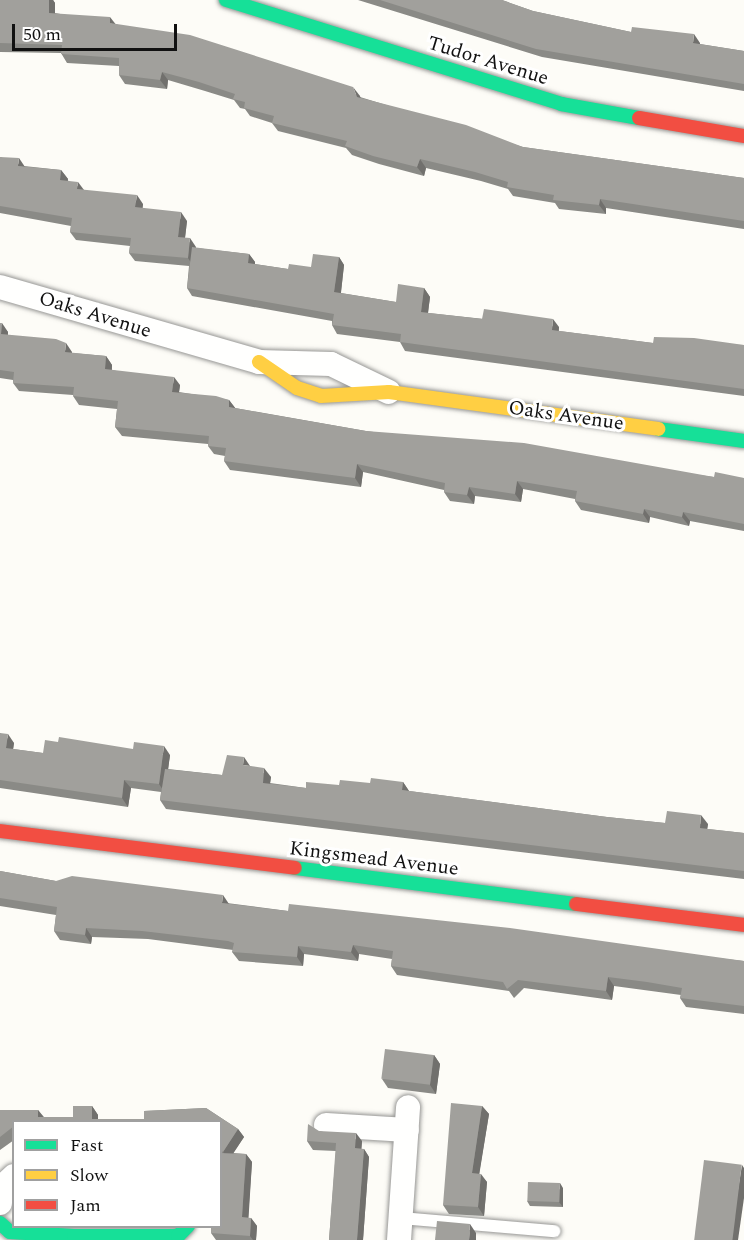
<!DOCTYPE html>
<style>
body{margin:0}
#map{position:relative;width:744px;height:1240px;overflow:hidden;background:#fdfcf7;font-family:Spectral,serif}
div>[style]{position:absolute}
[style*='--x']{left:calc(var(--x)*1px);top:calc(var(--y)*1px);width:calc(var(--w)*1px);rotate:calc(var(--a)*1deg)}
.roads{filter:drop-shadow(0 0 2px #979795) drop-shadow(0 0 2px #979795)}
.lane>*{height:12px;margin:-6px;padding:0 6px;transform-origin:6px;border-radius:6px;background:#fffffe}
.street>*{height:24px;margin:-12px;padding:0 12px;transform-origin:12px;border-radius:12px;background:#fffffe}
.fast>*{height:14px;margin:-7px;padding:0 7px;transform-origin:7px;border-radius:7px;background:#16e098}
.slow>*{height:14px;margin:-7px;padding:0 7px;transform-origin:7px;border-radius:7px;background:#ffcf43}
.jam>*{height:14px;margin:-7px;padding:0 7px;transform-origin:7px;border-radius:7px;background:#f24e42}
.wall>*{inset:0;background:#8a8a86}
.shaded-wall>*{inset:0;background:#71706d}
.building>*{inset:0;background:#a1a09c;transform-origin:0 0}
span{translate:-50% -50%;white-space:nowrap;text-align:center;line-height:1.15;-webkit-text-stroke:6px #fff;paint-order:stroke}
.street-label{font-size:20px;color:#111}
.legend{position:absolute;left:12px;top:1120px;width:210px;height:108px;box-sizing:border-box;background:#fff;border:2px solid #a0a0a0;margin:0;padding:8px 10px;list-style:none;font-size:18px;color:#111}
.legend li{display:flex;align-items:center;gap:12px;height:30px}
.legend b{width:30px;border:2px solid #a0a0a0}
.scale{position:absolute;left:12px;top:24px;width:165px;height:27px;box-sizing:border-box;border:3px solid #111;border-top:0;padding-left:8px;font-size:18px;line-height:21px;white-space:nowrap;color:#111;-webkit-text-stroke:4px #fff;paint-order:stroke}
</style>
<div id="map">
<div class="roads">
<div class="lane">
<div style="--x:401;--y:1218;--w:154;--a:4.9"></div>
</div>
<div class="street">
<div style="--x:0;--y:287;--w:270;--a:16.1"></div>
<div style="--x:259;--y:362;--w:72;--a:1.6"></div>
<div style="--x:331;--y:364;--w:64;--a:25.8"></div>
<div style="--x:326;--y:1125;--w:81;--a:3.5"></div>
<div style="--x:0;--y:1203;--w:14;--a:-90"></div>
<div style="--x:0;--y:1189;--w:19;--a:-43"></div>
<div style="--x:399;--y:1240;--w:133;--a:-86.1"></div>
</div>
<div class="fast">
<div style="--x:226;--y:0;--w:351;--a:17.2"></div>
<div style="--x:561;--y:104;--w:79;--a:10.2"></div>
<div style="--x:658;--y:429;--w:87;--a:7.9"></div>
<div style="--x:295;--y:868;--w:283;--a:7.3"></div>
<div style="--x:0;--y:1223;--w:13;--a:42"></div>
<div style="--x:10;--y:1232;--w:64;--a:3.6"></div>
<div style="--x:74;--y:1236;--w:104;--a:0"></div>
<div style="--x:178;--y:1236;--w:14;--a:-45"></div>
</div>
<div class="slow">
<div style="--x:259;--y:362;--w:46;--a:34.4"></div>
<div style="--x:297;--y:388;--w:25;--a:18"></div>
<div style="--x:321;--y:396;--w:68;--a:-3.4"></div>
<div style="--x:389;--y:392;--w:272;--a:7.8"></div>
</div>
<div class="jam">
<div style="--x:639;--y:118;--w:107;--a:9.7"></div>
<div style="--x:0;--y:831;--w:297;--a:7.1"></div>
<div style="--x:576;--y:904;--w:169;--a:7.1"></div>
</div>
</div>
<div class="wall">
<div style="clip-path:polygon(0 0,53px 0,55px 3px,55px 13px,115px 24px,360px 96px,360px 97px,523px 147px,744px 178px,744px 229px,606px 208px,606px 214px,559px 209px,555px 203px,513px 196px,508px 189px,481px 181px,426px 168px,424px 176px,379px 164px,352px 155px,346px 148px,278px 131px,272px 123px,250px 116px,245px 109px,240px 108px,234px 100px,205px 91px,168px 80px,167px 89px,125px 84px,119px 75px,119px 66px,67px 63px,61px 53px,0 52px)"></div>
<div style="clip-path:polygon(358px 0,502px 0,533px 11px,631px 32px,700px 43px,700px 44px,744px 51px,744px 91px,542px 57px)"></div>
<div style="clip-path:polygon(0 157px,24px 166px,61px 170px,68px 179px,67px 180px,84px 190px,143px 204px,142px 208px,187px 221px,185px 238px,196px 248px,249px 254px,255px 262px,255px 264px,288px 269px,311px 267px,339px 257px,344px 265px,341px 293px,396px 302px,424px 288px,430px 297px,428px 313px,559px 327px,559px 331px,653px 343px,744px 345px,744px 396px,405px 351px,400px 342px,337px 334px,332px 325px,332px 321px,192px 296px,187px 288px,189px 266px,135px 261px,129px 253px,130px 246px,76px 240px,70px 232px,71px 226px,0 213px)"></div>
<div style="clip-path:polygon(0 323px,8px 332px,8px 335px,72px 352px,72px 353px,106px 356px,112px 365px,112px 370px,180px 385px,179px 392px,229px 400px,235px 408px,366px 431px,714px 477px,744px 478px,744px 531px,690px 521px,689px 526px,650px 517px,649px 523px,581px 510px,575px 501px,575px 499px,523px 489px,521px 502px,475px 496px,474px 504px,450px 501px,444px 492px,444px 490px,363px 472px,361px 487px,230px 470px,224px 461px,225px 456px,214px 454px,208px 446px,208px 444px,122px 436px,115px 427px,117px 409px,79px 405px,73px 396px,73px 395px,19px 391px,13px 383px,13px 380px,0 378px)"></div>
<div style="clip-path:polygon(0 733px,14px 743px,13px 749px,43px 753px,170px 755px,168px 769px,222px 775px,250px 766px,271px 777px,270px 783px,306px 788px,403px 782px,409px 791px,607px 817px,665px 823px,708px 824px,707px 829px,744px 833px,744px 879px,166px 809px,160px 800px,161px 792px,131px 788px,128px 807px,0 788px)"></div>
<div style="clip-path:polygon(0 871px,56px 881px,288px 911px,744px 961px,744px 1014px,686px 1007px,680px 998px,681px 995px,614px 986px,612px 1000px,524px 988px,514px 998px,509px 991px,397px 975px,391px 966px,392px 959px,359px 954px,358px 961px,304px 954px,303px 966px,239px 961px,232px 952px,233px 950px,148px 939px,92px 937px,91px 944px,60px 940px,54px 931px,56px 915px,0 906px)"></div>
<div style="clip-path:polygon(434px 1055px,440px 1064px,436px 1094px,388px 1088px,382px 1079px)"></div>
<div style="clip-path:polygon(73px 1106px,92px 1106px,98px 1115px,98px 1119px,144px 1119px,144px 1111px,206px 1108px,238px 1129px,244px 1137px,233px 1153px,246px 1154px,252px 1162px,248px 1218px,251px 1218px,257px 1226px,256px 1240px,216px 1240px,211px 1233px,211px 1227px,220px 1227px,220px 1122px,14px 1122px,14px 1140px,0 1150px,0 1110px,38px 1110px,44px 1117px,73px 1117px)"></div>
<div style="clip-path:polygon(482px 1106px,489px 1114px,479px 1174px,487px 1182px,484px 1216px,449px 1214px,443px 1205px)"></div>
<div style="clip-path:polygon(319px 1131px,362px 1141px,361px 1149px,364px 1149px,369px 1157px,363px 1240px,329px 1240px,336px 1151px,313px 1150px,307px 1141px)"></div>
<div style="clip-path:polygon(563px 1188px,563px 1207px,530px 1206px,527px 1201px)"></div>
</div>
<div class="shaded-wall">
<div style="clip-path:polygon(49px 0,53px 0,55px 3px,55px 21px,49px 13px)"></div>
<div style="clip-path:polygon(110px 17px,117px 26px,110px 23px)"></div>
<div style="clip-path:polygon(694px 34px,700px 43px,699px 52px,693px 43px)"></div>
<div style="clip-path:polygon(162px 72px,168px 80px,167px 89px,160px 80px)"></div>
<div style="clip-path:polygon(353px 87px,360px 96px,363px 105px,357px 97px)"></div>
<div style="clip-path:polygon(19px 158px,25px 167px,18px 166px)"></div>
<div style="clip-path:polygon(420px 159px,426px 168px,424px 176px,417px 167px)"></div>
<div style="clip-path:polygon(61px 170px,68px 179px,67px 189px,60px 180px)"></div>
<div style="clip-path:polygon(78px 182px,84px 190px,77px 189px)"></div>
<div style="clip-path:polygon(137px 195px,143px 204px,142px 216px,135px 207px)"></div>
<div style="clip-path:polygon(600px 199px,606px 208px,606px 214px,599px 205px)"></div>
<div style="clip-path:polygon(181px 212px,187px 221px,184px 246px,178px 237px)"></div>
<div style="clip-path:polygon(190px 238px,196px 247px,194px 267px,188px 258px)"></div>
<div style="clip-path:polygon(249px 254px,255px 262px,254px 272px,248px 263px)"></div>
<div style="clip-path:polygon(339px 257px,344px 265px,340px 300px,334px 292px)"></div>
<div style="clip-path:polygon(424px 288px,430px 297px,427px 320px,421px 312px)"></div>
<div style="clip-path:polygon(553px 319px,559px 327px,557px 338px,552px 330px)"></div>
<div style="clip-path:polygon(2px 323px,8px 332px,7px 343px,1px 334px)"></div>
<div style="clip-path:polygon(66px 343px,72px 352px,71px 361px,65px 352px)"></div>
<div style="clip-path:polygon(106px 356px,112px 365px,111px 378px,105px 369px)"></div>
<div style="clip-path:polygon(174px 377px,180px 385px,178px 400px,172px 392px)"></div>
<div style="clip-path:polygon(229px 400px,236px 409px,229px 407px)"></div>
<div style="clip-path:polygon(357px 464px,363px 472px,361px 487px,355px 478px)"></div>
<div style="clip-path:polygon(517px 481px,523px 489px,521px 502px,515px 494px)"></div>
<div style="clip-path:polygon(469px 487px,475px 496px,474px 504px,467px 495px)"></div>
<div style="clip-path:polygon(644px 509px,650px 517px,649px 523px,643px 514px)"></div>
<div style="clip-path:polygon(683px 512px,690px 521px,689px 526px,682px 517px)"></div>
<div style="clip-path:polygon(8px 734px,14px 743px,12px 757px,6px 748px)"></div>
<div style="clip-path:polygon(164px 746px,170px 755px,165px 793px,159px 784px)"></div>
<div style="clip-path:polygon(244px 757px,250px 766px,243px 765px)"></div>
<div style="clip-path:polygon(264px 768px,271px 777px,269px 791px,263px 783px)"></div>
<div style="clip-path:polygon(124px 780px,131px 788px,128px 807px,122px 798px)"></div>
<div style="clip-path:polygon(403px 782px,409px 791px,402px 790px)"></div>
<div style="clip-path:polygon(701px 815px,708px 824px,706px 837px,700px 828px)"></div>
<div style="clip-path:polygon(223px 895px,229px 904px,222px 903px)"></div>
<div style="clip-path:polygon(86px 928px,92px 937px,91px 944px,85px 935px)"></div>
<div style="clip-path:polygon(353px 945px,359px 954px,358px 961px,351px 952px)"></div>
<div style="clip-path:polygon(298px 946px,304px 954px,303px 966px,297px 957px)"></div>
<div style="clip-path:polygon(608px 977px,614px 986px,612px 1000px,606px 991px)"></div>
<div style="clip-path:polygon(434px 1055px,440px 1064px,436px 1094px,430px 1085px)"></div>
<div style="clip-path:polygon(92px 1106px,98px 1115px,98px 1122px,92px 1119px)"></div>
<div style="clip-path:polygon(482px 1106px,489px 1114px,478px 1182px,472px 1173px)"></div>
<div style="clip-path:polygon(38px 1110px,44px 1118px,38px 1117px)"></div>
<div style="clip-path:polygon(238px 1129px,244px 1137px,229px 1160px,223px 1152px)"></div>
<div style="clip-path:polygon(356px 1133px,362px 1141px,361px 1157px,355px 1148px)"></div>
<div style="clip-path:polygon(364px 1149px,369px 1157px,363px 1240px,357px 1240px)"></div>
<div style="clip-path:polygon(246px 1154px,252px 1162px,248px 1226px,242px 1217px)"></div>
<div style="clip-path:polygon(742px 1165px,744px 1168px,744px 1198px,738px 1240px,730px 1240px)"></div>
<div style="clip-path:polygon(481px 1174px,487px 1182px,484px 1216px,478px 1207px)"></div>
<div style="clip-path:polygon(560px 1183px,563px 1188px,563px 1207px,559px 1202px)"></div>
<div style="clip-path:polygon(251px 1218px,257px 1226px,256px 1240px,253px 1240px,250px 1236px)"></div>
<div style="clip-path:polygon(470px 1224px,476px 1233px,476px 1240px,469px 1240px)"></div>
</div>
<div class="building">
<div style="clip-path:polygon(0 0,49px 0,49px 13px,110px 17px,110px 23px,190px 35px,353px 87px,357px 97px,466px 125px,523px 147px,744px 178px,744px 221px,600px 199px,599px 205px,553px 200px,554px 195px,507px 187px,508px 182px,475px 172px,420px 159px,417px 167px,373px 156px,345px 146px,347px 141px,272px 123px,274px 116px,244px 108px,245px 102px,233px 99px,235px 94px,199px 82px,162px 72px,160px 80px,119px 75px,119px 58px,61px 54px,62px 45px,0 43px)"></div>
<div style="clip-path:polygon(380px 0,502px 0,533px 11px,631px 32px,632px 27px,694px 34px,693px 43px,744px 51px,744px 84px,536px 49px)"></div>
<div style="clip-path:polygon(0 157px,19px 158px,18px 166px,61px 170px,60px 180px,78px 182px,77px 189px,137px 195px,135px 207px,181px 212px,178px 237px,190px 238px,188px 258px,129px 253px,131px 238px,70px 232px,72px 218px,0 206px)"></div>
<div style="clip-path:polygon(192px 247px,249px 254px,248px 263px,288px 269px,289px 264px,311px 267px,313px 254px,339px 257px,334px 292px,396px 302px,398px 284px,424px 288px,421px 312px,482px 319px,484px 309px,553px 319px,552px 330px,653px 343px,654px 337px,694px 338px,744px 345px,744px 389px,400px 342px,401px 334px,332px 325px,334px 314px,187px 288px)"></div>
<div style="clip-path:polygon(0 323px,2px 323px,1px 334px,56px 339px,66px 343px,65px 352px,106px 356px,105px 369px,174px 377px,172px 392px,216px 396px,229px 400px,229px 407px,366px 431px,524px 443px,714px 477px,715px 472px,744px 478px,744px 524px,683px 512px,682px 517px,644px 509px,643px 514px,575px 501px,577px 491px,517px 481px,515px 494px,469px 487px,467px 495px,444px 492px,445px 483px,357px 464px,355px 478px,224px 461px,226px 448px,208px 446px,209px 436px,115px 427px,118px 401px,73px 396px,74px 387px,13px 383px,14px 372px,0 370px)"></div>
<div style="clip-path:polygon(0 733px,8px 734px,6px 748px,43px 753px,45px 740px,58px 742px,59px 737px,133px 749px,134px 742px,164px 746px,159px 784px,124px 780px,122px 798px,0 780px)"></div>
<div style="clip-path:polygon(227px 755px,244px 757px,243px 765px,264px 768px,263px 783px,306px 788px,306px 782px,339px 785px,340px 780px,370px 783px,371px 778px,403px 782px,402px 790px,607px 817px,665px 823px,667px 811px,701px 815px,700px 828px,744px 833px,744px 871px,160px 800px,165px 769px,222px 775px)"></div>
<div style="clip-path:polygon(0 871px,56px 881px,72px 876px,223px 895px,222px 903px,288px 911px,289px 904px,510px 928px,744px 961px,744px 1006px,680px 998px,682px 988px,647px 982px,608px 977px,606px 991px,518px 980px,507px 989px,503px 982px,391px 966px,393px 951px,353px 945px,351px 952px,298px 946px,297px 957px,232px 952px,234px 943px,228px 941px,142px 931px,86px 928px,85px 935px,54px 931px,57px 907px,0 898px)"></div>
<div style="left:385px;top:1049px;width:49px;height:30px;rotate:7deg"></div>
<div style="clip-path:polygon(451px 1103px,482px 1106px,472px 1173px,481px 1174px,478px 1207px,443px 1205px)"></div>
<div style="clip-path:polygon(73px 1106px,92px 1106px,92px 1119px,144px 1119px,144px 1111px,206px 1108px,238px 1129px,223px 1152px,220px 1150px,220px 1122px,14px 1122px,14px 1126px,0 1137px,0 1110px,38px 1110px,38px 1117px,73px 1117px)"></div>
<div style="clip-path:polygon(308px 1124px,319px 1131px,356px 1133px,355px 1148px,364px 1149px,357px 1240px,329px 1240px,336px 1143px,307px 1141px)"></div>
<div style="clip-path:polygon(220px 1153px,246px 1154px,242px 1217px,251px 1218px,250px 1236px,211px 1233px,211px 1227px,220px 1227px)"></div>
<div style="left:704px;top:1160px;width:38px;height:81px;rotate:7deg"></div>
<div style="left:528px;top:1182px;width:32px;height:19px;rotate:2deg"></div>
<div style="clip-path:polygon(437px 1221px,470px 1224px,469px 1240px,435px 1240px)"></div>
</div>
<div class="street-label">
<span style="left:488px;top:61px;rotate:17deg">Tudor Avenue</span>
<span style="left:95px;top:315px;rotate:17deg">Oaks Avenue</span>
<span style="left:566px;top:416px;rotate:8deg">Oaks Avenue</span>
<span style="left:374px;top:859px;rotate:7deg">Kingsmead Avenue</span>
</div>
<ul class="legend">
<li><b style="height:8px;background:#16e098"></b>Fast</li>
<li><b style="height:8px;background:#ffcf43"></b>Slow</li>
<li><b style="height:8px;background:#f24e42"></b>Jam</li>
</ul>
<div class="scale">50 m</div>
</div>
